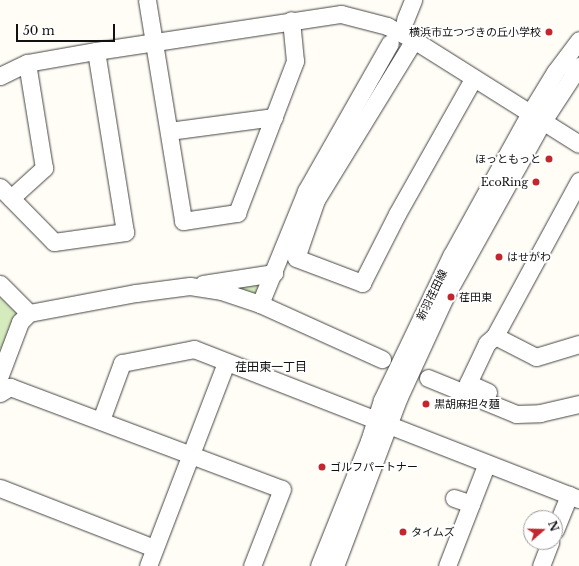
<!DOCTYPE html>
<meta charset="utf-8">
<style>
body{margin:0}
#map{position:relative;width:579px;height:566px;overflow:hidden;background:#fffdf5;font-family:"Libre Baskerville","Noto Sans JP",serif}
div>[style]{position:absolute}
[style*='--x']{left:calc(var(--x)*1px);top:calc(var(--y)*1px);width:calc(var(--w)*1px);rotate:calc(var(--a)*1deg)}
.green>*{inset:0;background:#d5ebbd}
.roads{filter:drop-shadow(0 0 1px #444) drop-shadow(0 0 1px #444)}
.minor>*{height:17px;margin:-8.5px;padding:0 8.5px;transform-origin:8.5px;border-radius:8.5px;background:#fff}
.dots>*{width:11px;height:11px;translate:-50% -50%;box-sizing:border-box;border:2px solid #fff;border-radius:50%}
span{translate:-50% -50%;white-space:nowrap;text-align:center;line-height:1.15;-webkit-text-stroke:4px #fff;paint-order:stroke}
.poi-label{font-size:11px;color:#111}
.right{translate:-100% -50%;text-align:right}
.left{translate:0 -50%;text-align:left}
.street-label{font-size:11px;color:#111}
.neighbourhood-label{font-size:12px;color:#111}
.north{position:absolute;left:523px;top:510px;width:40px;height:40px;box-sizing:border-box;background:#fff;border:1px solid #a0a0a0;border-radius:50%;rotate:70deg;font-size:11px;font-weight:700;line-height:16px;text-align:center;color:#111}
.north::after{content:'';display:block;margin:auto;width:14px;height:18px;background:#c4262e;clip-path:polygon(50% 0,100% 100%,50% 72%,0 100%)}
.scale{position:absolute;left:16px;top:24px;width:99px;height:18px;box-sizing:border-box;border:2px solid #111;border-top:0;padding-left:5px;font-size:12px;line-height:14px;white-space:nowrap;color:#111;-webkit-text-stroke:3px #fff;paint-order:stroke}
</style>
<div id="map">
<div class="green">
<div style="clip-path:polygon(263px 279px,253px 298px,224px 286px)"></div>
<div style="clip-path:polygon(0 297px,18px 314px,0 361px)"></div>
</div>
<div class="roads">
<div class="minor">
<div style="--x:147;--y:0;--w:224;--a:80.7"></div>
<div style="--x:183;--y:221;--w:55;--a:-8.4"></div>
<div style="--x:237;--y:213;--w:163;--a:-69.1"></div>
<div style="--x:295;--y:61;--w:41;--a:-95.6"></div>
<div style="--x:405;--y:20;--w:22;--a:-68"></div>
<div style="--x:414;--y:40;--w:188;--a:121.5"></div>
<div style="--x:316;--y:200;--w:61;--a:109"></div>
<div style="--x:296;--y:258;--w:71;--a:20.7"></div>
<div style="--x:362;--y:283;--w:77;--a:-63.1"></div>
<div style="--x:397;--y:214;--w:155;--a:-60.6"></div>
<div style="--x:0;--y:76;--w:30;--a:-26"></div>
<div style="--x:27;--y:63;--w:70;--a:-9.9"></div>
<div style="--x:96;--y:51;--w:248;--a:-8.6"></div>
<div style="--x:341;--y:14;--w:48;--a:14.6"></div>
<div style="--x:387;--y:26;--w:30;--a:27"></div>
<div style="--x:414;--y:40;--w:195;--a:32.2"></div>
<div style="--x:169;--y:131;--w:106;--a:-7.6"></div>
<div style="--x:579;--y:181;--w:176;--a:118.5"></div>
<div style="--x:495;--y:336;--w:46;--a:27.1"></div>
<div style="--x:536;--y:357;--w:45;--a:-16.8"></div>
<div style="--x:0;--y:187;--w:77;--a:45.5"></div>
<div style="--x:54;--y:242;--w:72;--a:-8"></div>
<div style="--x:125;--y:232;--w:183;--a:-99.1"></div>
<div style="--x:11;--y:198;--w:45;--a:-42.3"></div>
<div style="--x:44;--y:168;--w:106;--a:-99.2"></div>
<div style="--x:0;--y:284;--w:41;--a:45"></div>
<div style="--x:29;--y:313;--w:109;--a:-10.6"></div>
<div style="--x:136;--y:293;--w:54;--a:-7.4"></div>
<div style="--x:190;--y:286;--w:31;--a:9"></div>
<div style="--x:221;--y:291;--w:41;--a:18.4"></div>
<div style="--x:260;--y:304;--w:134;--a:24.3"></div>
<div style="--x:203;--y:284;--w:72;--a:-8.8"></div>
<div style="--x:260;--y:304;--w:122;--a:-67.8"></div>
<div style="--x:306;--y:191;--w:170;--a:-60.4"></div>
<div style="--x:0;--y:375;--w:57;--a:-69.3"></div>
<div style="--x:20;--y:322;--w:13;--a:-45"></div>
<div style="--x:428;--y:378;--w:95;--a:22.2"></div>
<div style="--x:516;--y:414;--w:24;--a:-2"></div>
<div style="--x:540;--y:413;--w:40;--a:-13"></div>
<div style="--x:488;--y:392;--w:22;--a:-156"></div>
<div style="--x:468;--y:383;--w:44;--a:-64.6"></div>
<div style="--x:487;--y:343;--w:11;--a:-41"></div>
<div style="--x:0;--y:393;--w:12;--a:-31"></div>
<div style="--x:10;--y:387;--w:290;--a:20.6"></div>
<div style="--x:282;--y:489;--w:83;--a:111.3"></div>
<div style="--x:101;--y:420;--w:61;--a:-69.8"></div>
<div style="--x:122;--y:363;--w:73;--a:-11"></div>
<div style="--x:194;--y:349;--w:413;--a:21.3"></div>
<div style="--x:0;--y:488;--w:165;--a:21.3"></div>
<div style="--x:454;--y:498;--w:18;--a:19"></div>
<div style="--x:555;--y:530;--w:38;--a:-68"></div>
<div style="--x:148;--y:566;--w:217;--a:-69"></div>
<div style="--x:319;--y:566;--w:135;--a:-68.2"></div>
<div style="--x:369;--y:441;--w:43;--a:-72.4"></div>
<div style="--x:382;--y:400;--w:160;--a:-64.4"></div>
<div style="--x:451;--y:256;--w:163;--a:-61.1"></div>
<div style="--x:530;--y:113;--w:48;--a:-58.6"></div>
<div style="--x:555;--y:72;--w:40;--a:-53"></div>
<div style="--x:335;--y:566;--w:181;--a:-69.3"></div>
<div style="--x:399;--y:397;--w:112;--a:-65.3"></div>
<div style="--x:446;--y:295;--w:199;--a:-60.9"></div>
<div style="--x:543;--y:121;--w:66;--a:-56.8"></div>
<div style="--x:447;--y:566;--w:110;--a:-68.8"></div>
<div style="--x:541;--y:566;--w:26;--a:-69"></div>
</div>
</div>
<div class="dots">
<div style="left:549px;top:32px;background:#c4262e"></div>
<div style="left:549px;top:159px;background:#c4262e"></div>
<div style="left:536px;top:182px;background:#c4262e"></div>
<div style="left:499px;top:257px;background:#c4262e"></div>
<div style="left:451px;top:297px;background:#c4262e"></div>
<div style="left:426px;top:404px;background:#c4262e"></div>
<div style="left:322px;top:467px;background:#c4262e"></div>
<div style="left:403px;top:532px;background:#c4262e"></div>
</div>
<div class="poi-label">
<span class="right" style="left:541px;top:32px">横浜市立つづきの丘小学校</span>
<span class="right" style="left:541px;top:159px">ほっともっと</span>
<span class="right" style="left:528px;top:182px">EcoRing</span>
<span class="left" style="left:507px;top:257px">はせがわ</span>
<span class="left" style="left:459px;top:297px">荏田東</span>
<span class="left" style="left:434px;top:404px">黒胡麻担々麺</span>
<span class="left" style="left:330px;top:467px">ゴルフパートナー</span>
<span class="left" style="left:411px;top:532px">タイムズ</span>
</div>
<div class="street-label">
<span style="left:432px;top:295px;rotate:-64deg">新羽荏田線</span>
</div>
<div class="neighbourhood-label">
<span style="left:271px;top:367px">荏田東一丁目</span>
</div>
<div class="north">N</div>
<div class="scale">50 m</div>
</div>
